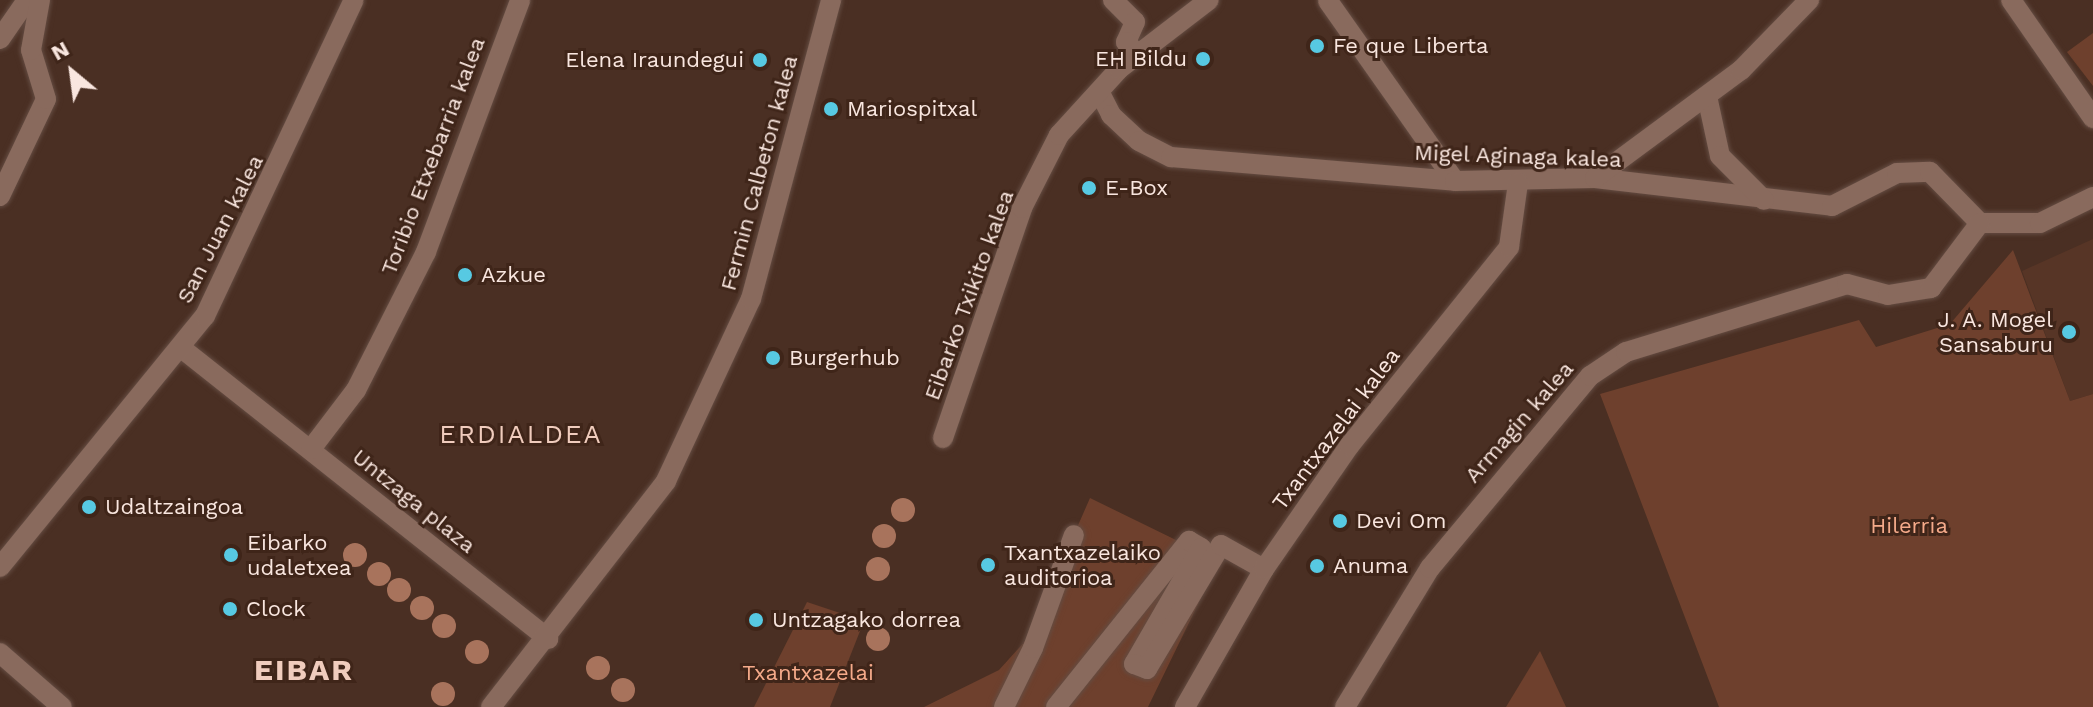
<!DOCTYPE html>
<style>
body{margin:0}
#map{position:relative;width:2093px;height:707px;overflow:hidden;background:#4a2f23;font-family:"Work Sans",sans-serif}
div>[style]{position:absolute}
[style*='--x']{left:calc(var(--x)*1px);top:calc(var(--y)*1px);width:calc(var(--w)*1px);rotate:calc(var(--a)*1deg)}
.built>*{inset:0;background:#573526}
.green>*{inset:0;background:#6e402d}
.roads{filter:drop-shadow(0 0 2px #644c42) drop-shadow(0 0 2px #644c42)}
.minor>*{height:20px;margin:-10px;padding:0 10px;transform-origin:10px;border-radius:10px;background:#896a5d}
.trees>*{width:24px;height:24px;margin:-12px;border-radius:50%;background:#a8735c}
.dots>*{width:22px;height:22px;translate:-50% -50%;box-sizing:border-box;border:4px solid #3f2519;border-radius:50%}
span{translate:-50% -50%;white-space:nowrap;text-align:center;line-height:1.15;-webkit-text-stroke:6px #3f2519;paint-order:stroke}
.poi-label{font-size:22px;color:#f9e6df}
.left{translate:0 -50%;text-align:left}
.right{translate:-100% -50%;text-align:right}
.street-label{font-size:22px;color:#f9e6df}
.park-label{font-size:22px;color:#f5aa8a}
.quarter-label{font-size:26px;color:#f0ccbd;letter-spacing:2px}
.district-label{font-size:30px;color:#f0ccbd;font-weight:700;letter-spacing:2px}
.north{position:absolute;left:32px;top:32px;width:80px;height:80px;-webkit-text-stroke:6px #3f2519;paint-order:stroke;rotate:331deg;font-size:22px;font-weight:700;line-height:32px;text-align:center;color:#f9e6df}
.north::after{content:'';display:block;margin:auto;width:28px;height:36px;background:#f9e6df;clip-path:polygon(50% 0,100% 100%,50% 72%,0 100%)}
</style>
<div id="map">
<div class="built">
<div style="clip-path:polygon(2093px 239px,2093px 394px,2070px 401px,2022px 271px)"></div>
</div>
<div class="green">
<div style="clip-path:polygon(2093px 33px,2093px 86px,2067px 52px)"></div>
<div style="clip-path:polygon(2013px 250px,2070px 401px,2093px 394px,2093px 707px,1719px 707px,1600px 394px,1859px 320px,1876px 347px,1950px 324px)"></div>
<div style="clip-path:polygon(1090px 498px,1219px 561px,1148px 707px,924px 707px,999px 670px,1029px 637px)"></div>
<div style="clip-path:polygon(807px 602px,864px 621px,830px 707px,754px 707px)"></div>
<div style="clip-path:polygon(1540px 651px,1566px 707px,1506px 707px)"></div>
</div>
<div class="roads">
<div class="minor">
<div style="--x:1113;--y:0;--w:31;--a:45"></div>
<div style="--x:1135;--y:22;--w:22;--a:114"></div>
<div style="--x:1126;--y:42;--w:16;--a:47"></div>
<div style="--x:2011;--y:0;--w:144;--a:55.2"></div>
<div style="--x:1328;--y:1;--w:220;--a:54.8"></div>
<div style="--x:0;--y:39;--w:47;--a:-55.3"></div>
<div style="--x:1100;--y:93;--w:25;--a:63"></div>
<div style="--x:1111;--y:115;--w:38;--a:43"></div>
<div style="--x:1139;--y:141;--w:36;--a:27"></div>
<div style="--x:1171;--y:157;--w:285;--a:4.8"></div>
<div style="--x:1455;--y:181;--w:140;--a:-1.2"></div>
<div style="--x:1595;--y:178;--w:239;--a:6.7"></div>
<div style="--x:1832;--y:206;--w:73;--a:-26.9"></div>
<div style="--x:1897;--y:173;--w:33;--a:-2"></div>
<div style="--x:1930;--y:172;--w:71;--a:45.6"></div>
<div style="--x:1707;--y:96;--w:61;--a:77.8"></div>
<div style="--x:1720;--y:156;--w:62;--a:45"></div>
<div style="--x:1595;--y:178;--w:182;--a:-36.5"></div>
<div style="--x:1741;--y:70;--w:98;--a:-45.8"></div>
<div style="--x:0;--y:196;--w:107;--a:-64.6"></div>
<div style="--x:46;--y:99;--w:51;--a:-107"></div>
<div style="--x:31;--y:50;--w:51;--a:-79.8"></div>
<div style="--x:1980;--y:223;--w:60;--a:0"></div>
<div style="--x:2040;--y:223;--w:59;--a:-26.1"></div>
<div style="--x:180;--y:347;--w:470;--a:38.4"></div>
<div style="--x:943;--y:438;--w:243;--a:-71"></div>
<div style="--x:1022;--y:208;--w:82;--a:-63.1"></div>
<div style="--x:1059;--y:135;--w:89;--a:-47.7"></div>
<div style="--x:1119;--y:69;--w:113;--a:-37.5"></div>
<div style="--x:311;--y:449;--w:74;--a:-52.7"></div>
<div style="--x:356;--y:390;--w:155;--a:-63.1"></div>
<div style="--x:426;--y:252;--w:269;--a:-69.5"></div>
<div style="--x:0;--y:567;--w:324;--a:-50.8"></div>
<div style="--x:205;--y:316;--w:349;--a:-64.8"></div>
<div style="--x:0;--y:653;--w:82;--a:41.1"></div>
<div style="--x:491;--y:707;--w:286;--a:-52.2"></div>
<div style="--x:666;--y:481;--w:201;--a:-65"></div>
<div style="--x:751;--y:299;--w:310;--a:-75"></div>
<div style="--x:1004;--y:707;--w:66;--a:-63.8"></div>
<div style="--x:1033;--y:648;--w:120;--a:-70.1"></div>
<div style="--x:1056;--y:707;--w:213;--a:-51.3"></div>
<div style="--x:1189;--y:541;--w:14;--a:30"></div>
<div style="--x:1201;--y:548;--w:134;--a:120"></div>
<div style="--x:1134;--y:664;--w:14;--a:21"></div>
<div style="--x:1147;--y:669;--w:144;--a:-59.2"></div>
<div style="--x:1221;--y:545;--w:49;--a:29.2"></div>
<div style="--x:1185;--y:707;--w:159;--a:-60.2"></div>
<div style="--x:1264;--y:569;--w:151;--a:-55.3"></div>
<div style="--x:1350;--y:445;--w:254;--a:-51.2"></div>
<div style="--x:1509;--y:247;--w:65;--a:-82"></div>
<div style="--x:1345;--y:707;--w:163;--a:-58.6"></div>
<div style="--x:1430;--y:568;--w:250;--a:-50.2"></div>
<div style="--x:1590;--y:376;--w:43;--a:-33.7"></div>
<div style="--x:1626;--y:352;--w:231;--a:-17.1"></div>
<div style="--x:1847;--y:284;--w:42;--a:15"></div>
<div style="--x:1888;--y:295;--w:44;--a:-9.2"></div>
<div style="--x:1931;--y:288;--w:81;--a:-53"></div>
</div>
</div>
<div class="trees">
<div style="left:903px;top:510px"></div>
<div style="left:884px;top:536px"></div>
<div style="left:355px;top:555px"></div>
<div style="left:878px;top:569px"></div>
<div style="left:379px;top:574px"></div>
<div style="left:399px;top:590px"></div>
<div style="left:422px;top:608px"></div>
<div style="left:444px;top:626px"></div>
<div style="left:878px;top:639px"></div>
<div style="left:477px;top:652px"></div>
<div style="left:598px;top:668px"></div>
<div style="left:623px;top:690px"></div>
<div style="left:443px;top:694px"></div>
</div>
<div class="dots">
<div style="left:1317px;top:46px;background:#57c9e2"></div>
<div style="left:1203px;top:59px;background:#57c9e2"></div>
<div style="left:760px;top:60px;background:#57c9e2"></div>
<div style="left:831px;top:109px;background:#57c9e2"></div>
<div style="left:1089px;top:188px;background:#57c9e2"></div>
<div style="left:465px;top:275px;background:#57c9e2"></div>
<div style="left:2069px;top:332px;background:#57c9e2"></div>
<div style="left:773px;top:358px;background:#57c9e2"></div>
<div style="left:89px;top:507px;background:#57c9e2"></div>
<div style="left:1340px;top:521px;background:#57c9e2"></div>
<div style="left:231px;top:555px;background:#57c9e2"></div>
<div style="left:988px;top:565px;background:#57c9e2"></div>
<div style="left:1317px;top:566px;background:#57c9e2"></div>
<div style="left:230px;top:609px;background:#57c9e2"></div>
<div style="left:756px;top:620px;background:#57c9e2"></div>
</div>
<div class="poi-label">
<span class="left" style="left:1333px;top:46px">Fe que Liberta</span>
<span class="right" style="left:1187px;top:59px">EH Bildu</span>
<span class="right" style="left:744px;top:60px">Elena Iraundegui</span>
<span class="left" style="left:847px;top:109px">Mariospitxal</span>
<span class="left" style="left:1105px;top:188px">E-Box</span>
<span class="left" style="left:481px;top:275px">Azkue</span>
<span class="right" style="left:2053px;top:332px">J. A. Mogel<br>Sansaburu</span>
<span class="left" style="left:789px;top:358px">Burgerhub</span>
<span class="left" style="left:105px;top:507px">Udaltzaingoa</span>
<span class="left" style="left:1356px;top:521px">Devi Om</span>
<span class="left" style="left:247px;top:555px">Eibarko<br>udaletxea</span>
<span class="left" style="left:1004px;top:565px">Txantxazelaiko<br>auditorioa</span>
<span class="left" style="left:1333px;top:566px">Anuma</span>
<span class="left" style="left:246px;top:609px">Clock</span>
<span class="left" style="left:772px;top:620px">Untzagako dorrea</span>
</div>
<div class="street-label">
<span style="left:433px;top:156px;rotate:-69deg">Toribio Etxebarria kalea</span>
<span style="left:1518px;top:156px;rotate:2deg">Migel Aginaga kalea</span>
<span style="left:759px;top:173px;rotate:-75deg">Fermin Calbeton kalea</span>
<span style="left:220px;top:229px;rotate:-63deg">San Juan kalea</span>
<span style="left:969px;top:295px;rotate:-70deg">Eibarko Txikito kalea</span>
<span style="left:1519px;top:422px;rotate:-49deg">Armagin kalea</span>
<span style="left:1336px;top:429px;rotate:-53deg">Txantxazelai kalea</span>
<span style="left:414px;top:501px;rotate:39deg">Untzaga plaza</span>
</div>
<div class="park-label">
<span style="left:1909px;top:526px">Hilerria</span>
<span style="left:808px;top:673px">Txantxazelai</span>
</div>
<div class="quarter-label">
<span style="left:521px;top:435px">ERDIALDEA</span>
</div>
<div class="district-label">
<span style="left:304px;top:670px">EIBAR</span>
</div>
<div class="north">N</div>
</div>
